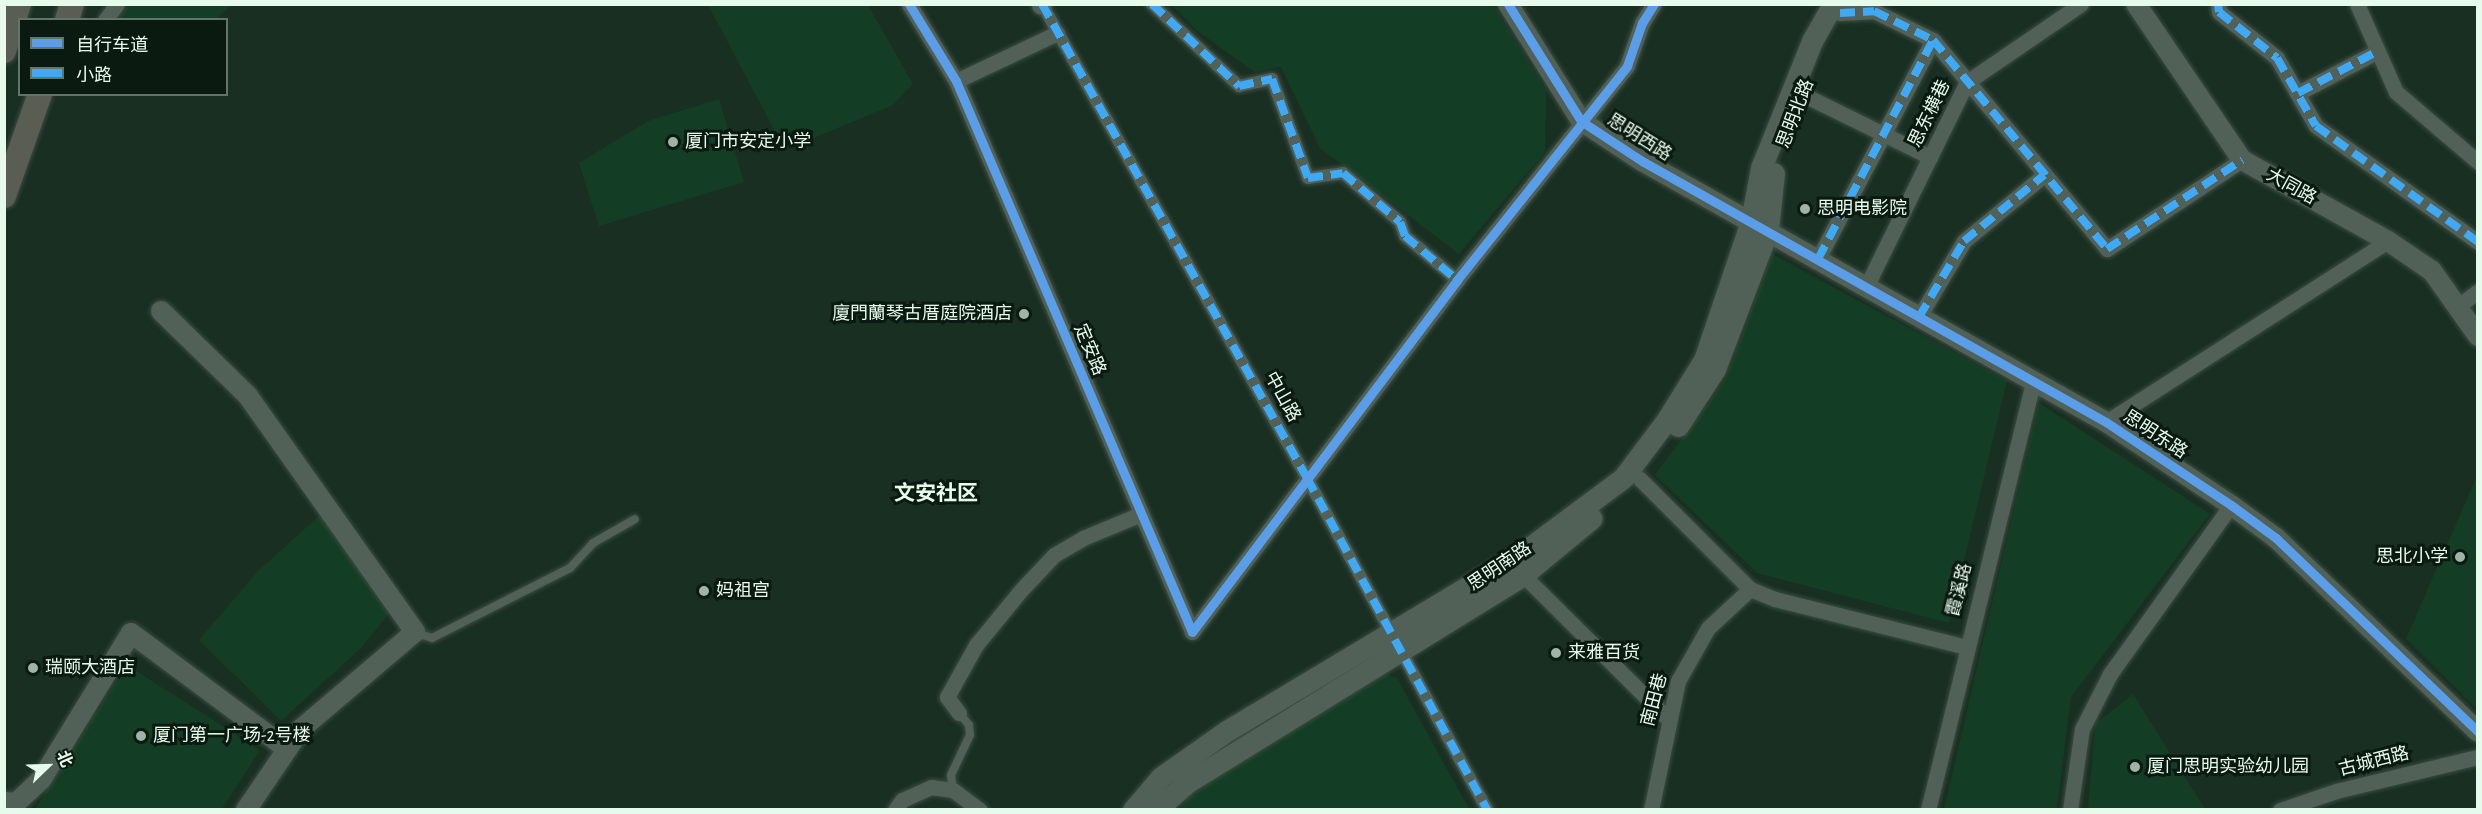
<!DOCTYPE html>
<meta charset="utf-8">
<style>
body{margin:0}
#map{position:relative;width:2482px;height:814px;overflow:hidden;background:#192f22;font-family:"Alegreya Sans","Noto Sans SC",sans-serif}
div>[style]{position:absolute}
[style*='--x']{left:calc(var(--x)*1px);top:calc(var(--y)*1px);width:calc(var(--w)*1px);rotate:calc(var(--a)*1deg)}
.built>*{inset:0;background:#133e25}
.roads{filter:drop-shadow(0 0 2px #3c4c42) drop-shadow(0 0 2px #3c4c42)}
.service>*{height:8px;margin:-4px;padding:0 4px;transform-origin:4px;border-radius:4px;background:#516157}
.pedestrian>*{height:12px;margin:-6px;padding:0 6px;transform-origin:6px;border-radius:6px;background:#516157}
.minor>*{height:15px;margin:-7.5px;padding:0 7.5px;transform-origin:7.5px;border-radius:7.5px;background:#516157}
.tertiary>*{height:20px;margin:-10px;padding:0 10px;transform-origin:10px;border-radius:10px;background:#516157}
.secondary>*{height:21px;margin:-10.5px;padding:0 10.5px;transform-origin:10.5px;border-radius:10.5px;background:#516157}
.primary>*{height:24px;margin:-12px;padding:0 12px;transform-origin:12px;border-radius:12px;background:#595d53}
.quiet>*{height:8px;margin-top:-4px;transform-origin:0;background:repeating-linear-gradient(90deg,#3fa9f5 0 15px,transparent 0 23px)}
.cycleway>*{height:9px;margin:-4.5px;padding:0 4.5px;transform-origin:4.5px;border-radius:4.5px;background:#5a9eea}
.dots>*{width:16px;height:16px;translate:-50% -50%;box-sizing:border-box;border:3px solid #0b1a11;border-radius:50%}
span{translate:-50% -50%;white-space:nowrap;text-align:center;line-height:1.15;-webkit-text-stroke:6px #0b1a11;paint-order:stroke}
.street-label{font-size:18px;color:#e6fbec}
.poi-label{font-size:18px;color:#e6fbec}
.left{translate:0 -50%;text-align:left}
.right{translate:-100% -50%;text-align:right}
.quarter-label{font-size:21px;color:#e6fbec;font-weight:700}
.frame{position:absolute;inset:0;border:6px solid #e6fbec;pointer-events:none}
.legend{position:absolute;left:18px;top:18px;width:210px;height:78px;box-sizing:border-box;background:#0b1a11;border:2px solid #637469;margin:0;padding:8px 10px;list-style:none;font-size:18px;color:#e6fbec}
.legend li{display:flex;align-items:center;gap:12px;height:30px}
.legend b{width:30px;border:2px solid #637469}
.north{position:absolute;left:18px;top:736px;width:60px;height:60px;-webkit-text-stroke:4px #0b1a11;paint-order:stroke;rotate:67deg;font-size:16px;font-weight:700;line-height:24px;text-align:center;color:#e6fbec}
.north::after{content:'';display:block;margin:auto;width:21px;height:27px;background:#e6fbec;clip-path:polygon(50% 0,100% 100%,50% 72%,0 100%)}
</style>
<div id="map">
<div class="built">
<div style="clip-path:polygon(129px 5px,129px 4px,231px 5px,216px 19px,116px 19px)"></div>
<div style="clip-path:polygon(708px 5px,868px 5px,913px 84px,893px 105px,785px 150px)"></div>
<div style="clip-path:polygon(1172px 5px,1493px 5px,1546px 90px,1545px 152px,1459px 254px,1320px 148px,1281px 67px,1255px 72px,1197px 31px)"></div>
<div style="clip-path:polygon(719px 99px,744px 182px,599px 226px,579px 163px,648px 121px)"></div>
<div style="clip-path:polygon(1772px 254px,2007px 381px,1949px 623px,1757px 573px,1655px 475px,1726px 379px)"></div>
<div style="clip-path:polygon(2039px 403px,2210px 514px,2071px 697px,2057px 809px,1944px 809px)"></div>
<div style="clip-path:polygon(2477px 476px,2477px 709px,2406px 639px)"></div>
<div style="clip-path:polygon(320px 515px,391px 611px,362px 647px,281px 721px,199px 640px,258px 571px)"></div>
<div style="clip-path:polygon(127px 665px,260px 750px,222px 809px,35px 809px)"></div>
<div style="clip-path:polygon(1381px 672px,1397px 678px,1469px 809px,1179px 810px,1190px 795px)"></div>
<div style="clip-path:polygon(2133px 694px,2205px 809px,2088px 809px,2095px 724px)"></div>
</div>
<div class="roads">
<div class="service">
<div style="--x:416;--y:633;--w:17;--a:17"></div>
<div style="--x:432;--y:638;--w:155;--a:-26.9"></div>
<div style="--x:570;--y:568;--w:34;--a:-47"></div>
<div style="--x:593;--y:543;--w:48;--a:-29.7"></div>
<div style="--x:953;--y:790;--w:15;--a:-98"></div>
<div style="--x:951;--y:775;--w:44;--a:-64.6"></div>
<div style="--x:970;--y:735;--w:10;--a:-96"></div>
<div style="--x:969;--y:725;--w:16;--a:-130"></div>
</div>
<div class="pedestrian">
<div style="--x:1042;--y:4;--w:543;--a:60.79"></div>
<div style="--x:1307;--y:478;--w:378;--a:61.5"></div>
<div style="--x:1152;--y:4;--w:120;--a:43.3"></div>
<div style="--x:1239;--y:86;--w:34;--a:-12"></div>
<div style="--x:1272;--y:79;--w:105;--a:70"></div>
<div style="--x:1308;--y:178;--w:35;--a:-8"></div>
<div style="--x:1343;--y:173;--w:75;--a:40.7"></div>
<div style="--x:1400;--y:222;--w:15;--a:70"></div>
<div style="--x:1405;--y:236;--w:68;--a:40.2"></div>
</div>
<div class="minor">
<div style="--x:909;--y:4;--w:90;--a:58.6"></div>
<div style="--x:956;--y:81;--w:599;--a:66.81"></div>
<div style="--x:1192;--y:632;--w:441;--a:-53"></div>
<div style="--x:1457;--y:280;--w:273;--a:-51.5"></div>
<div style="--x:1627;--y:66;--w:46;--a:-70.8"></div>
<div style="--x:1642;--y:23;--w:22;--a:-58"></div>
<div style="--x:2218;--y:4;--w:8;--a:83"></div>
<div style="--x:2219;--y:12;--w:74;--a:38.4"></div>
<div style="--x:2277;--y:58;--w:78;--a:60.2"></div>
<div style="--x:2316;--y:126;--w:199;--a:35.6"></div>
<div style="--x:2357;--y:4;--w:96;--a:66.1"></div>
<div style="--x:2396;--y:92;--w:108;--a:40.5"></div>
<div style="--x:1840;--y:13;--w:34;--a:-3"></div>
<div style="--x:1874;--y:11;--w:66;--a:26.2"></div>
<div style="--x:1933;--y:40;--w:272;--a:50.2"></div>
<div style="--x:2107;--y:249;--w:162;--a:-33.4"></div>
<div style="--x:105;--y:20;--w:20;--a:-53"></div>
<div style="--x:956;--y:81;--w:112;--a:-25.4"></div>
<div style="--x:2298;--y:93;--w:90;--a:-27.7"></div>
<div style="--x:1802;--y:94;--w:143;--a:26.2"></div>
<div style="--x:1818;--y:259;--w:247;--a:-62.3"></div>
<div style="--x:1866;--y:287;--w:229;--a:-63.8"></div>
<div style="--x:1967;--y:82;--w:138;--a:-34.4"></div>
<div style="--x:2457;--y:307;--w:26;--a:-37"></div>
<div style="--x:1919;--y:317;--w:88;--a:-59.4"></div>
<div style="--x:1964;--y:241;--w:104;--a:-39.5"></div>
<div style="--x:2106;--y:422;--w:335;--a:-32.7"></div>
<div style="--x:1640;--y:479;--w:156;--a:45"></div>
<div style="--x:1750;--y:589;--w:27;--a:22"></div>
<div style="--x:1775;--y:599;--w:197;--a:14.1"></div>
<div style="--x:1523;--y:575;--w:206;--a:44.8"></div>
<div style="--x:959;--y:713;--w:20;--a:-127"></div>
<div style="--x:947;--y:697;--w:60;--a:-60.9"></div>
<div style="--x:976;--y:645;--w:72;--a:-50.6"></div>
<div style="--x:1022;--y:589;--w:47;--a:-46.7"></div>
<div style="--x:1054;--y:555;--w:34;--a:-30"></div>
<div style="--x:1083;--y:538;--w:63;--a:-22.5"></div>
<div style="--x:895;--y:810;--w:12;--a:-55"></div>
<div style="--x:902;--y:800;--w:32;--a:-24"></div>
<div style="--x:931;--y:787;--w:22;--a:8"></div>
<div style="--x:953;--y:790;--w:34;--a:37"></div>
<div style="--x:1651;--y:810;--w:132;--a:-78.2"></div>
<div style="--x:1678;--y:681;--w:61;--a:-60.5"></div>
<div style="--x:1708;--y:628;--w:57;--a:-42.9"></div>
<div style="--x:1928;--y:810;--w:441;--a:-76.2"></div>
<div style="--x:2070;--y:810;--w:82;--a:-81.6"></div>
<div style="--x:2082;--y:729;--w:62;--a:-63"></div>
<div style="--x:2110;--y:674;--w:208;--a:-54.4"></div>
<div style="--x:2280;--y:810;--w:59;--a:-18.7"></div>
<div style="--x:2336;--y:791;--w:146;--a:-13.5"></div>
</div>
<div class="tertiary">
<div style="--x:1508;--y:4;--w:138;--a:58"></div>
<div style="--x:1581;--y:121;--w:73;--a:33.3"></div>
<div style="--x:1642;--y:161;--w:532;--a:29.36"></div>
<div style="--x:2106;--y:422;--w:150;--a:33.6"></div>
<div style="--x:2231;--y:505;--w:56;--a:36.3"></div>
<div style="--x:2276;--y:538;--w:280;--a:43.8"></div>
<div style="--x:2136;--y:4;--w:189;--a:55.8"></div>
<div style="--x:2242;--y:160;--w:167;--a:29"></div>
<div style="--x:2388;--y:241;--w:53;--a:34.3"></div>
<div style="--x:2432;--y:271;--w:80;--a:54.7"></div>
<div style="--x:1042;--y:5;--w:1;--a:-90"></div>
<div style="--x:161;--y:311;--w:122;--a:44.3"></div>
<div style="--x:248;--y:396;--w:289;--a:54.7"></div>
<div style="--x:415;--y:632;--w:150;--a:139.6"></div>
<div style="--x:301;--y:729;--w:98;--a:124.2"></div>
<div style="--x:4;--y:802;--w:12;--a:5"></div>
<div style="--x:16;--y:803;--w:34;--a:-43"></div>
<div style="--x:41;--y:780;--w:172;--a:-58.5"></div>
<div style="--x:131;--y:633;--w:194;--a:36.6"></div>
</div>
<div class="secondary">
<div style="--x:1678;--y:426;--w:68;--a:-57"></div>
<div style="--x:1715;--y:369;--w:149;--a:-69.1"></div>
<div style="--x:1768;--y:230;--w:57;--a:-84"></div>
<div style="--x:1133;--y:810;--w:43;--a:-49.7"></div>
<div style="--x:1161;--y:777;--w:82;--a:-35"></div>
<div style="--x:1228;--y:730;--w:337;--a:-30.9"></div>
<div style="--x:1517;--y:557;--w:132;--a:-36.7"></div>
<div style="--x:1623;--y:478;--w:71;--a:-53"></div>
<div style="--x:1666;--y:421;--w:72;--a:-58.1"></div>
<div style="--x:1704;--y:360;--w:147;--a:-71.3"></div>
<div style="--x:1751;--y:221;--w:54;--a:-79.3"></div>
<div style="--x:1761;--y:168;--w:137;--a:-68.1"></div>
<div style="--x:1812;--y:41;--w:43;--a:-60.4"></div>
<div style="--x:1156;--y:810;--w:43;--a:-41.2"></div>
<div style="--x:1188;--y:782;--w:394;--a:-31.7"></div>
<div style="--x:1523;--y:575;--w:89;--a:-39.6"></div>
</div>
<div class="primary">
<div style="--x:67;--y:20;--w:17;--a:-73"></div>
<div style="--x:4;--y:51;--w:49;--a:-72.3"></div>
<div style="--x:4;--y:196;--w:108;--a:-70.6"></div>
</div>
</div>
<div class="quiet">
<div style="--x:1042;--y:4;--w:543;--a:60.79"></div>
<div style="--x:1307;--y:478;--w:378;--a:61.5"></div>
<div style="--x:1152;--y:4;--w:120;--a:43.3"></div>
<div style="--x:1239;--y:86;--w:34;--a:-12"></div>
<div style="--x:1272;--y:79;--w:105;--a:70"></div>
<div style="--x:1308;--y:178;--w:35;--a:-8"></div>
<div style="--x:1343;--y:173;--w:75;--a:40.7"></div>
<div style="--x:1400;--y:222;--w:15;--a:70"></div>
<div style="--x:1405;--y:236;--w:68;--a:40.2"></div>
<div style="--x:2218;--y:4;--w:8;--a:83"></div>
<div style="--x:2219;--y:12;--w:74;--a:38.4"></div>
<div style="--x:2277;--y:58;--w:78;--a:60.2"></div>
<div style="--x:2316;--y:126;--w:199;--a:35.6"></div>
<div style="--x:1840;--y:13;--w:34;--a:-3"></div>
<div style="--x:1874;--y:11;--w:66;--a:26.2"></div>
<div style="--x:1933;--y:40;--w:272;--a:50.2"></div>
<div style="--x:2107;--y:249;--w:162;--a:-33.4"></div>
<div style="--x:2298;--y:93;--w:90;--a:-27.7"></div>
<div style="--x:1818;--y:259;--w:247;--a:-62.3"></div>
<div style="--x:1919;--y:317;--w:88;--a:-59.4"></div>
<div style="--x:1964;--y:241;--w:104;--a:-39.5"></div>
</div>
<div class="cycleway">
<div style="--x:909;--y:4;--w:90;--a:58.6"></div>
<div style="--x:956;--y:81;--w:599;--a:66.81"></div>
<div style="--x:1192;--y:632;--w:441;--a:-53"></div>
<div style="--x:1457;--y:280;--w:273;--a:-51.5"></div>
<div style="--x:1627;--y:66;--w:46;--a:-70.8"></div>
<div style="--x:1642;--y:23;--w:22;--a:-58"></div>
<div style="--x:1508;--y:4;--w:138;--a:58"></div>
<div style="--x:1581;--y:121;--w:73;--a:33.3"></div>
<div style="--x:1642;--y:161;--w:532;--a:29.36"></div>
<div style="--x:2106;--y:422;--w:150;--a:33.6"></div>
<div style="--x:2231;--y:505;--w:56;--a:36.3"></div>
<div style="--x:2276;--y:538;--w:280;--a:43.8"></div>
</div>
<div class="dots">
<div style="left:673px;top:142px;background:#9eb4a5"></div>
<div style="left:1805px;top:209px;background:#9eb4a5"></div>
<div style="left:1024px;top:314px;background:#9eb4a5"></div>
<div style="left:2460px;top:557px;background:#9eb4a5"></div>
<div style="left:704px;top:591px;background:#9eb4a5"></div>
<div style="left:1556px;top:653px;background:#9eb4a5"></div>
<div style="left:33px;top:668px;background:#9eb4a5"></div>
<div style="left:141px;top:736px;background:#9eb4a5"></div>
<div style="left:2135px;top:767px;background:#9eb4a5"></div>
</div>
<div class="street-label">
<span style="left:1796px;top:114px;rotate:-69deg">思明北路</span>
<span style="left:1930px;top:114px;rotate:-64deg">思东横巷</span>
<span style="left:1639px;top:138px;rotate:32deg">思明西路</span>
<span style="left:2291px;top:187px;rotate:29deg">大同路</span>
<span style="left:1089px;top:350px;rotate:67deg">定安路</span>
<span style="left:1282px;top:397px;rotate:61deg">中山路</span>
<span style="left:2155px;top:435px;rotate:33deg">思明东路</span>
<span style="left:1500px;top:567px;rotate:-34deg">思明南路</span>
<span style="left:1960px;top:590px;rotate:-76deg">霞溪路</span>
<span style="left:1655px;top:700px;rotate:-75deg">南田巷</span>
<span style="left:2374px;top:762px;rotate:-14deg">古城西路</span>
</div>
<div class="poi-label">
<span class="left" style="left:685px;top:142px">厦门市安定小学</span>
<span class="left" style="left:1817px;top:209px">思明电影院</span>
<span class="right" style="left:1012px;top:314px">廈門蘭琴古厝庭院酒店</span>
<span class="right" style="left:2448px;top:557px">思北小学</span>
<span class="left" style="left:716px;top:591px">妈祖宫</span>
<span class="left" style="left:1568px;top:653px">来雅百货</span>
<span class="left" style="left:45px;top:668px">瑞颐大酒店</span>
<span class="left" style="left:153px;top:736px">厦门第一广场-2号楼</span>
<span class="left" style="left:2147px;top:767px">厦门思明实验幼儿园</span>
</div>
<div class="quarter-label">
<span style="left:936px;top:494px">文安社区</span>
</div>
<div class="frame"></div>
<ul class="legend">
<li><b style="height:8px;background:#5a9eea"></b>自行车道</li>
<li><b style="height:8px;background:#3fa9f5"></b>小路</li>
</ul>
<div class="north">北</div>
</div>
